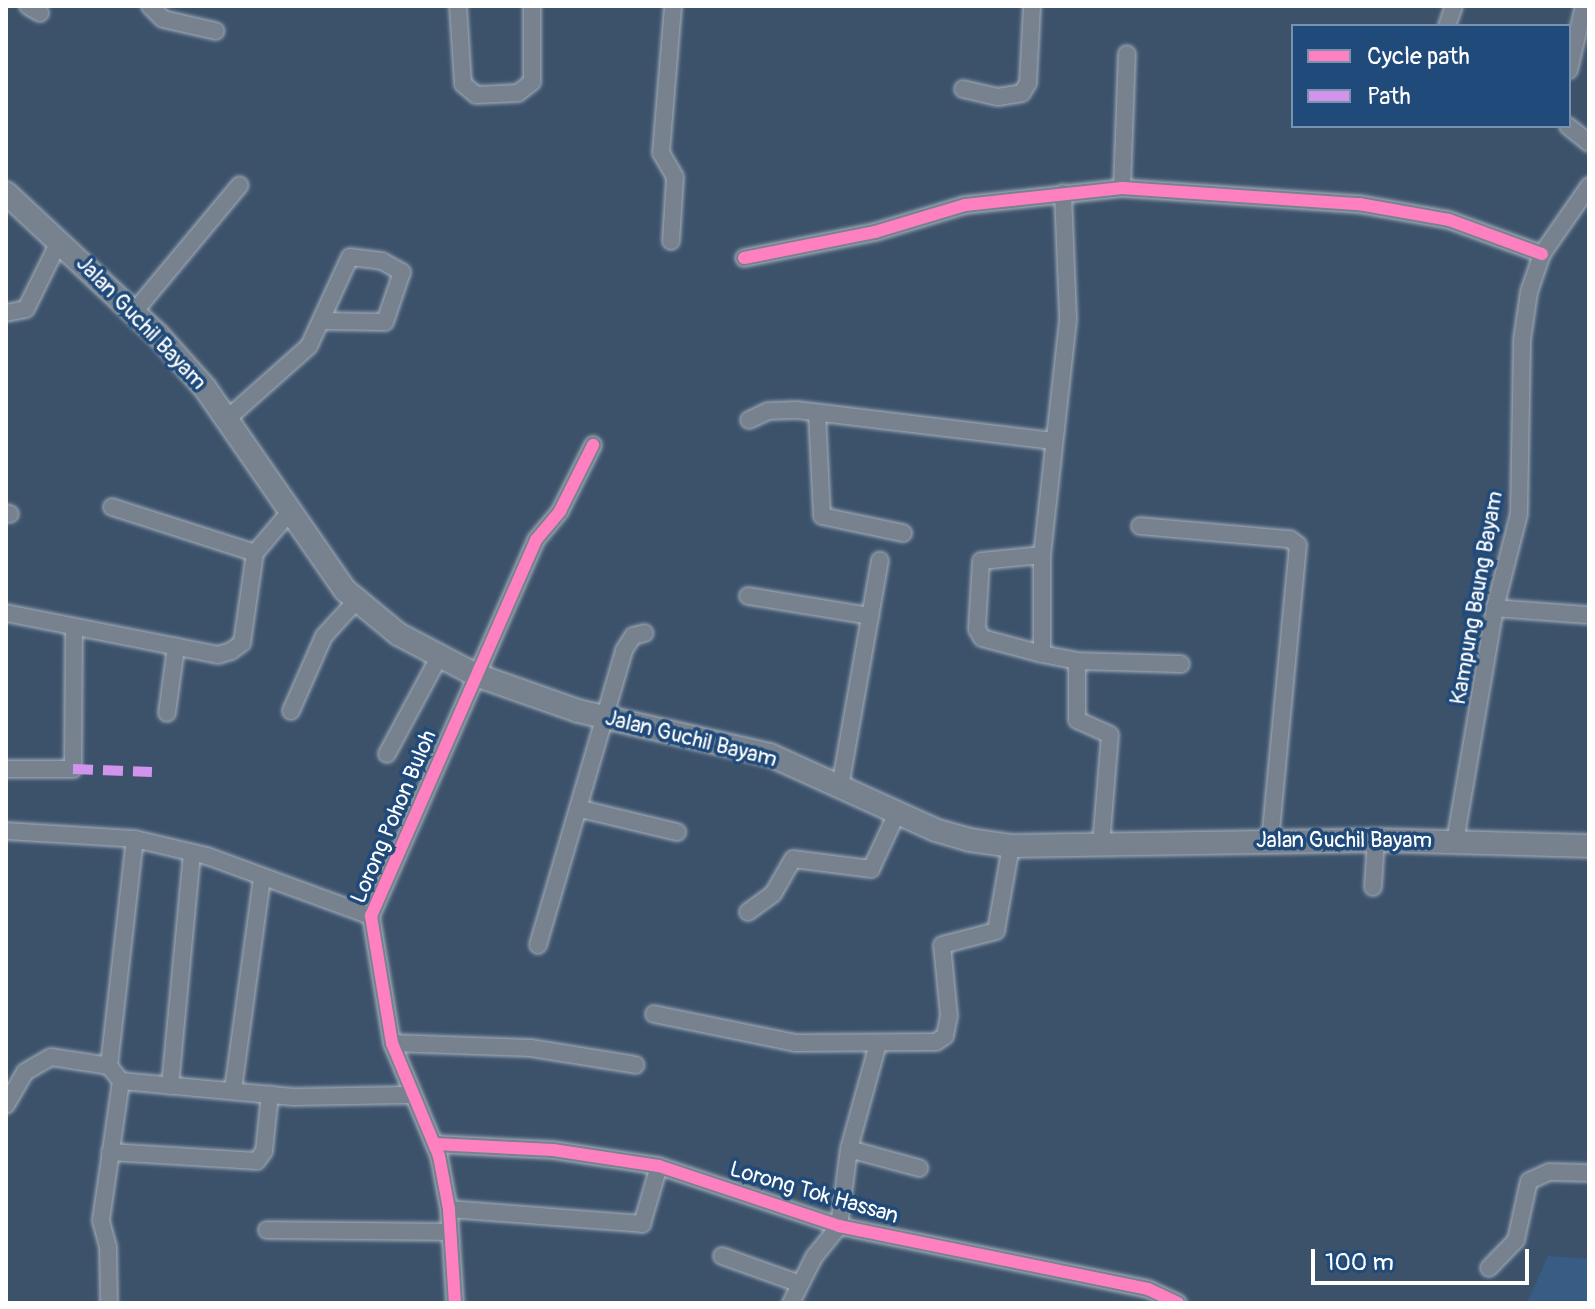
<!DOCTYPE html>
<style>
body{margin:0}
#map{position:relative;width:1595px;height:1309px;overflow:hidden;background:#3c526b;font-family:Pangolin,sans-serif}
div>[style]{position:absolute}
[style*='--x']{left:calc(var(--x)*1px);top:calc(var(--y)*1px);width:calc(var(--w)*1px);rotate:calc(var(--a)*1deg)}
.built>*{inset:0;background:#385c84}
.roads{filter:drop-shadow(0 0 2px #a7b1bc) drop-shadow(0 0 2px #a7b1bc)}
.minor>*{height:16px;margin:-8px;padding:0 8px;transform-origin:8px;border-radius:8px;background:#77828e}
.major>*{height:22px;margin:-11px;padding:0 11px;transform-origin:11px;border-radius:11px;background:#77828e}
.quiet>*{height:10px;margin-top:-5px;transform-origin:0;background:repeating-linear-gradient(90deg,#d193ec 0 20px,transparent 0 30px)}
.cycleway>*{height:12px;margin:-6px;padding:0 6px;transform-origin:6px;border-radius:6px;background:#ff80c0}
span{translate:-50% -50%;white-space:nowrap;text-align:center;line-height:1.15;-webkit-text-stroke:7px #1f4a7a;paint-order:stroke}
.street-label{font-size:22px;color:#fff}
.frame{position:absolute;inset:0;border:8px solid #fff;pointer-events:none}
.legend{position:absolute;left:1291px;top:24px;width:280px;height:104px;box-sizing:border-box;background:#1f4a7a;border:2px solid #7992af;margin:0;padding:10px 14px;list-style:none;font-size:24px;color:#fff}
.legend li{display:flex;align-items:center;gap:16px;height:40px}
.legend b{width:40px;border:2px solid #7992af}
.scale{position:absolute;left:1311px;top:1249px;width:218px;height:36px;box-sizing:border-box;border:4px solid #fff;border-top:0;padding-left:10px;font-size:24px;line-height:28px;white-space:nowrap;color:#fff;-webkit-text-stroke:6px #1f4a7a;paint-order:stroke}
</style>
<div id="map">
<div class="built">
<div style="clip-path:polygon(1548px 1256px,1589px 1259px,1589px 1303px,1527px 1303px)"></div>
</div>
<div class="roads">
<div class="minor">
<div style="--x:28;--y:6;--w:14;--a:30"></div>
<div style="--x:150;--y:6;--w:18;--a:45"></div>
<div style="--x:163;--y:19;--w:54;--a:12.8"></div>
<div style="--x:458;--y:6;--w:78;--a:86.3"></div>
<div style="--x:463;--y:84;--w:17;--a:40"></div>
<div style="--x:476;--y:95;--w:42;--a:-2.7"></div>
<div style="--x:518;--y:93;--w:18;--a:-38"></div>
<div style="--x:532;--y:82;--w:76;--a:-90"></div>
<div style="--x:1447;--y:26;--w:21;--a:-71"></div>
<div style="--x:1569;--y:70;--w:66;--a:-76.8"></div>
<div style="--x:963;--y:89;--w:36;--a:13"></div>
<div style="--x:998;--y:97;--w:24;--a:-9"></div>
<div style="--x:1022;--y:93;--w:12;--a:-59"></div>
<div style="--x:1028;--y:83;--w:77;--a:-87"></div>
<div style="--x:1568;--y:126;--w:27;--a:39"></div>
<div style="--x:1122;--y:188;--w:134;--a:-87.9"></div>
<div style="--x:1063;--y:193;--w:127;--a:87.7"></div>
<div style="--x:1068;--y:320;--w:236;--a:96.3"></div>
<div style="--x:1042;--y:555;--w:99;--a:90"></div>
<div style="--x:1042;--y:654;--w:36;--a:11"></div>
<div style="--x:1077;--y:661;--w:104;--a:1.7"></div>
<div style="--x:671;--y:241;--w:64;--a:-86.4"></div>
<div style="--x:675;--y:177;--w:28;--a:-120"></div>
<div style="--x:661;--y:153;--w:147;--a:-85.3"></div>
<div style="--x:744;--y:258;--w:134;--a:-11.2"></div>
<div style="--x:875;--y:232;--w:94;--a:-16.7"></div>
<div style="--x:965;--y:205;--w:158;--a:-6.2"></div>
<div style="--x:1122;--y:188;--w:238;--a:3.9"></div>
<div style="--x:1359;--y:204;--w:91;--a:10.1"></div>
<div style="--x:1449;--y:220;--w:99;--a:20.1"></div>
<div style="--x:134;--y:312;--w:165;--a:-50.2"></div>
<div style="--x:6;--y:313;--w:20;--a:-11"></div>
<div style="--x:26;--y:309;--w:77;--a:-63.8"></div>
<div style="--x:817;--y:413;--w:103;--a:87.2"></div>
<div style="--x:822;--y:516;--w:83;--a:11.9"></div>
<div style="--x:228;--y:418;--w:108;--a:-41.6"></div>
<div style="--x:309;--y:346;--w:98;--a:-65.3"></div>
<div style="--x:350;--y:257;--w:32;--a:7"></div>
<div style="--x:382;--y:261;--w:23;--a:29"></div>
<div style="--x:402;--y:272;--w:53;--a:108.8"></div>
<div style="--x:385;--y:322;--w:63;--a:-179.1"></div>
<div style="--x:749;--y:420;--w:21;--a:-25"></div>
<div style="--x:768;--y:411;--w:29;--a:-2"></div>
<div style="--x:797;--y:410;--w:258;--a:6.9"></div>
<div style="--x:112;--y:507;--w:150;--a:17.8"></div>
<div style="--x:6;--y:513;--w:4;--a:14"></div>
<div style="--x:1140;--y:526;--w:151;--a:5"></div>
<div style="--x:1290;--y:539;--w:10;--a:37"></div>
<div style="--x:1298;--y:545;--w:296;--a:95.4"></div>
<div style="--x:1042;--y:555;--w:61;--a:174.4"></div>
<div style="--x:981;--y:561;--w:68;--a:93.4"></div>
<div style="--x:977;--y:629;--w:10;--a:61"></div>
<div style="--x:982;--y:638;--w:62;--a:14.9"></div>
<div style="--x:748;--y:596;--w:124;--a:9.3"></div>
<div style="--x:1495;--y:608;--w:94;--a:4.3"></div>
<div style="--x:6;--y:613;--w:216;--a:11.2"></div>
<div style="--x:218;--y:655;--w:14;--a:-17"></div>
<div style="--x:231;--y:651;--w:14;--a:-36"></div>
<div style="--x:242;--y:643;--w:91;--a:-81.8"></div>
<div style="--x:255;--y:553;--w:51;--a:-49.8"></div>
<div style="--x:1077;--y:661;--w:59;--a:90"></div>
<div style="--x:1077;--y:720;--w:36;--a:24"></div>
<div style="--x:1110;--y:735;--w:110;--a:94.7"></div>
<div style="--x:291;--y:711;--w:82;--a:-66.3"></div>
<div style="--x:324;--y:636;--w:47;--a:-47.6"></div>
<div style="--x:167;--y:713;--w:67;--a:-82.2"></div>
<div style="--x:387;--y:754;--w:110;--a:-61.8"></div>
<div style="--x:6;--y:769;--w:67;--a:0"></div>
<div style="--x:73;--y:769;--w:142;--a:-89.6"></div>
<div style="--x:840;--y:787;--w:230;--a:-80"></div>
<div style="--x:581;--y:809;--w:99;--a:13.5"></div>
<div style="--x:6;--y:831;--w:129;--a:3.5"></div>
<div style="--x:1455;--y:842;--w:237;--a:-80.3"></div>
<div style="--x:1495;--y:608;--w:97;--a:-75.7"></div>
<div style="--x:1519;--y:514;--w:174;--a:-89"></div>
<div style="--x:1522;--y:340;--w:49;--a:-81.7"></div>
<div style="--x:1529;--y:292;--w:40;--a:-71.1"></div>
<div style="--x:1542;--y:254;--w:83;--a:-55.3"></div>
<div style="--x:1373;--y:887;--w:47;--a:-86.3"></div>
<div style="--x:748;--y:912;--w:31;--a:-36"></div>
<div style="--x:773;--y:894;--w:40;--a:-60.3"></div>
<div style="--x:793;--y:859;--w:79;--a:7.3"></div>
<div style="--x:871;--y:869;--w:62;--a:-65.1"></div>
<div style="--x:538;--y:945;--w:307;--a:-73.7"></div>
<div style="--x:624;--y:650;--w:17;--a:-57"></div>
<div style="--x:633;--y:636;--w:12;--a:-14"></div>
<div style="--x:654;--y:1014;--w:144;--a:11.6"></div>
<div style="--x:795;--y:1043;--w:141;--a:-0.4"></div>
<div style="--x:936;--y:1042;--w:11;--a:-34"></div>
<div style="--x:945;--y:1036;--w:20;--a:-79"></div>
<div style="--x:949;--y:1016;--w:71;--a:-95.6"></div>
<div style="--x:942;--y:945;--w:56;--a:-14.5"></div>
<div style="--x:996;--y:931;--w:86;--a:-80"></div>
<div style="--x:392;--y:1043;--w:139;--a:2.1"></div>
<div style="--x:531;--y:1048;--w:106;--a:9.2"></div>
<div style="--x:121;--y:1081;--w:173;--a:5.3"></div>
<div style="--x:293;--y:1097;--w:117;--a:-1"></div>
<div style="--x:170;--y:1086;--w:234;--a:-84.6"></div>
<div style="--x:233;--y:1090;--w:215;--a:-82.2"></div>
<div style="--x:6;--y:1105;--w:38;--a:-60"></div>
<div style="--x:25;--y:1072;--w:30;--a:-30"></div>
<div style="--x:51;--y:1057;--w:59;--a:8.8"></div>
<div style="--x:435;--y:1144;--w:118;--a:2.9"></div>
<div style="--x:553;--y:1150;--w:107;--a:8.6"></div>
<div style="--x:659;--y:1166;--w:190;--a:18.4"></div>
<div style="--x:839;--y:1226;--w:315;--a:11.5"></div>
<div style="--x:1148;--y:1289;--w:33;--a:25"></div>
<div style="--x:849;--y:1149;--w:73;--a:15.2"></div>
<div style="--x:110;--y:1152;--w:147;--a:3.5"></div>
<div style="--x:257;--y:1161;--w:12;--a:-55"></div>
<div style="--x:264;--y:1151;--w:57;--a:-84"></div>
<div style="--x:449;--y:1209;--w:194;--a:4.4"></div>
<div style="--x:642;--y:1224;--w:60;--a:-73.7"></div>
<div style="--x:267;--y:1230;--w:183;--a:0.6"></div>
<div style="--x:722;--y:1256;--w:81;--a:19.6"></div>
<div style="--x:1489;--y:1268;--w:39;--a:-46"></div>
<div style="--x:1516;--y:1240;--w:60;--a:-77.6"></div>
<div style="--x:1529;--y:1181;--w:22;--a:-24"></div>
<div style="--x:1549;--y:1172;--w:40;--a:1.4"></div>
<div style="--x:109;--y:1303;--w:56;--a:-91"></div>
<div style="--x:108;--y:1247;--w:28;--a:-105"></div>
<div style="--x:101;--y:1220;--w:140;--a:-81.8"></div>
<div style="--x:121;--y:1081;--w:19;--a:-129"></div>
<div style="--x:109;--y:1066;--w:228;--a:-83.5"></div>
<div style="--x:135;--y:839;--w:74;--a:13.3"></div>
<div style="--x:207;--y:856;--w:175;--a:20.1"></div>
<div style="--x:455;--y:1303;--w:94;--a:-93.7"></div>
<div style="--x:449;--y:1209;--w:54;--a:-100.7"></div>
<div style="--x:439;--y:1156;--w:122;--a:-112.6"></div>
<div style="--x:392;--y:1043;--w:129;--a:-99.4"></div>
<div style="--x:371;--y:916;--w:411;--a:-66.3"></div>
<div style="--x:536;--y:540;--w:38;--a:-50"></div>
<div style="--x:560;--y:511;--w:74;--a:-63.4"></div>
<div style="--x:791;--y:1303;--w:51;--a:-63.4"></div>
<div style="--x:814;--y:1257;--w:40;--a:-51"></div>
<div style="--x:839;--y:1226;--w:78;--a:-82.6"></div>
<div style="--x:849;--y:1149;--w:109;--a:-74.6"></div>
</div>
<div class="major">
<div style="--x:6;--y:193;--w:208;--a:43.1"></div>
<div style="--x:158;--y:335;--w:71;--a:48.4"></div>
<div style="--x:205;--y:388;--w:246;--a:55.3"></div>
<div style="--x:345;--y:590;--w:69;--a:39.7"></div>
<div style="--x:398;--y:634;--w:88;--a:27.7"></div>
<div style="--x:476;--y:675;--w:108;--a:19.4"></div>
<div style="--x:578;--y:711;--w:197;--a:12.9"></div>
<div style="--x:770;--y:755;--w:181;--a:24.4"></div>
<div style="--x:935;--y:830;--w:36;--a:16"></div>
<div style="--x:970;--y:840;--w:41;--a:8.3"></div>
<div style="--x:1011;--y:846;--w:365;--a:-0.9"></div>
<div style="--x:1376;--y:840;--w:213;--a:1.6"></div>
</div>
</div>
<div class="quiet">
<div style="--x:73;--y:769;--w:79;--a:2.2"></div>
</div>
<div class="cycleway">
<div style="--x:744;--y:258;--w:134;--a:-11.2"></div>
<div style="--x:875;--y:232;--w:94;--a:-16.7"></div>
<div style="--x:965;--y:205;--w:158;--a:-6.2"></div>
<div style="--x:1122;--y:188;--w:238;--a:3.9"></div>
<div style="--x:1359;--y:204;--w:91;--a:10.1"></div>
<div style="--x:1449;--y:220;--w:99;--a:20.1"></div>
<div style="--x:435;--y:1144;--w:118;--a:2.9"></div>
<div style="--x:553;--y:1150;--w:107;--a:8.6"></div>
<div style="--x:659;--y:1166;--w:190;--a:18.4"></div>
<div style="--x:839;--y:1226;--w:315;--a:11.5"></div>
<div style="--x:1148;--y:1289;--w:33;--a:25"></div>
<div style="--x:455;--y:1303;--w:94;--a:-93.7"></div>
<div style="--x:449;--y:1209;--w:54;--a:-100.7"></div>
<div style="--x:439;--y:1156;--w:122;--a:-112.6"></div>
<div style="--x:392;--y:1043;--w:129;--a:-99.4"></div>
<div style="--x:371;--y:916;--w:411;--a:-66.3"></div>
<div style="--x:536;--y:540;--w:38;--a:-50"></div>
<div style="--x:560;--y:511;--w:74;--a:-63.4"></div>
</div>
<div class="street-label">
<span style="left:141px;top:323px;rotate:46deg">Jalan Guchil Bayam</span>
<span style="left:1477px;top:598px;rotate:-80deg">Kampung Baung Bayam</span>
<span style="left:691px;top:739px;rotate:14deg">Jalan Guchil Bayam</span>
<span style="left:394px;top:817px;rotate:-67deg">Lorong Pohon Buloh</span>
<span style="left:1344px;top:841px">Jalan Guchil Bayam</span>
<span style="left:814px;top:1193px;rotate:16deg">Lorong Tok Hassan</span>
</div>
<div class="frame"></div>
<ul class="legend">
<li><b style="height:10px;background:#ff80c0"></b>Cycle path</li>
<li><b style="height:10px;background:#d193ec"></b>Path</li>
</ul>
<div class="scale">100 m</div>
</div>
